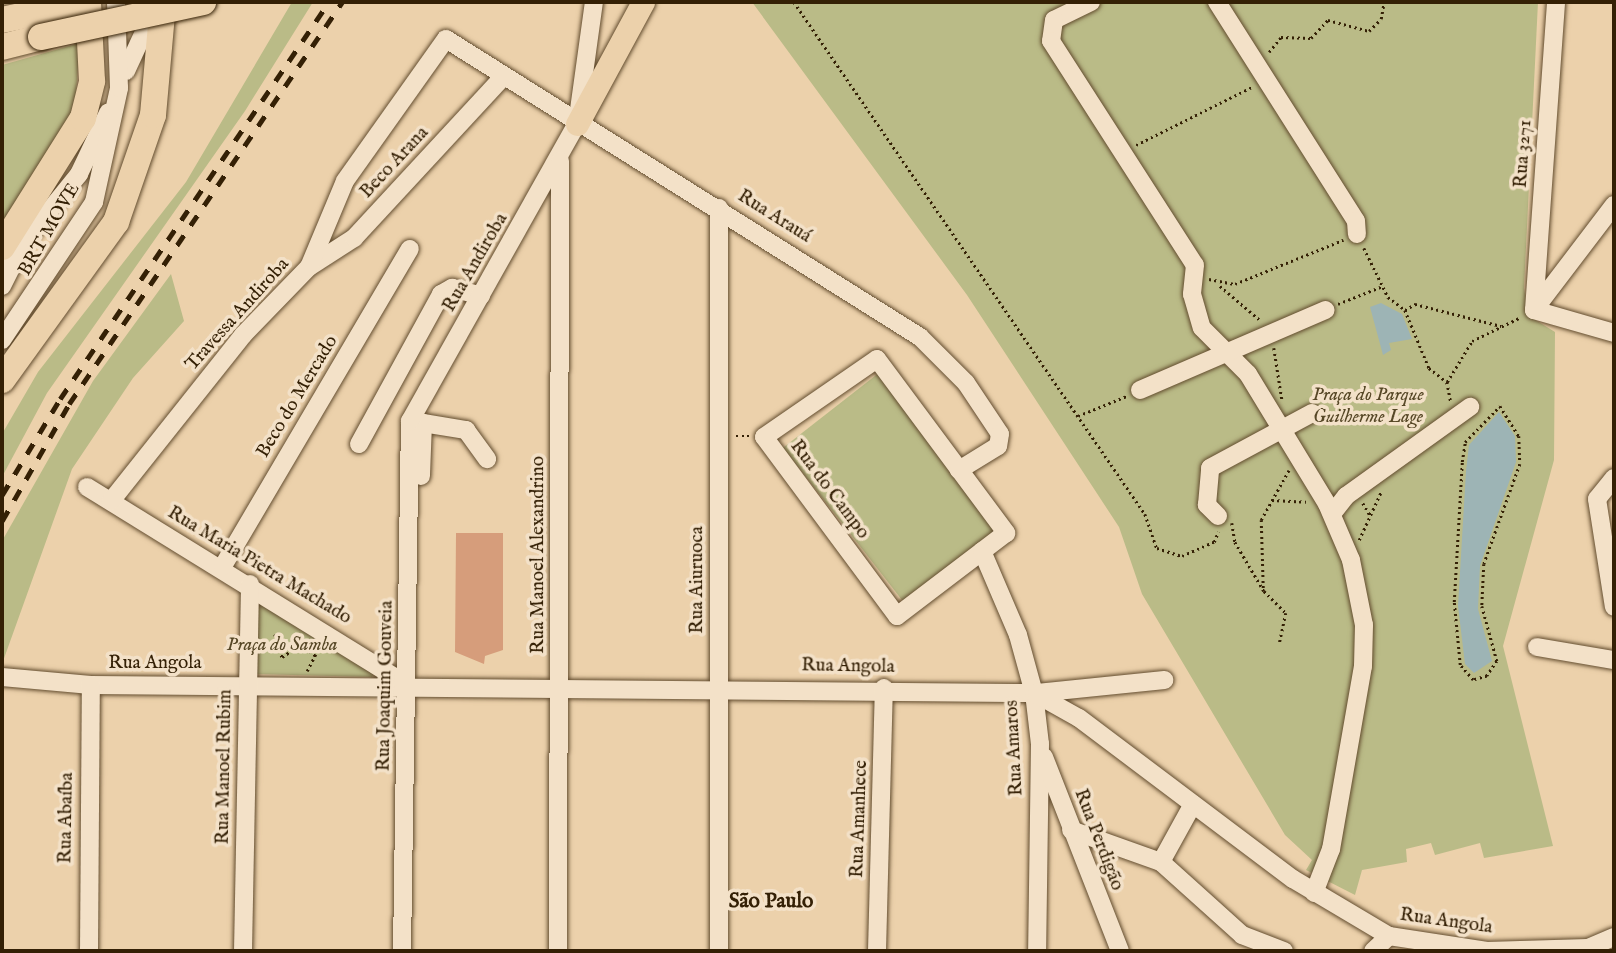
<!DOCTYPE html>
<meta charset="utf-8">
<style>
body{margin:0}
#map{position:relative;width:1616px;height:953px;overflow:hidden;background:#ecd1ab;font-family:"IM FELL English",serif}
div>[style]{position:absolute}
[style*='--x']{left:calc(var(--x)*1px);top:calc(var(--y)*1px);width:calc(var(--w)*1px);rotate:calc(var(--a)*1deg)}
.green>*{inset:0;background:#babb87;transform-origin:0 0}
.water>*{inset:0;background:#9db4b5}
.building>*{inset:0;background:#d69d7b}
.path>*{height:2.5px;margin-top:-1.25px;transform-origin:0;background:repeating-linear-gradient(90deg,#342005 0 2px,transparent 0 5.5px)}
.roads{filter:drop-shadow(0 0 2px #624c2e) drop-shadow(0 0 2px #624c2e)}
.minor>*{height:18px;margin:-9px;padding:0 9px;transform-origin:9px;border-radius:9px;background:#f3e1c8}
.major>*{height:23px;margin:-11.5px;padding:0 11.5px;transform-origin:11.5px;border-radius:11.5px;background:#ecd1ab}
.highway>*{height:26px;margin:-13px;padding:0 13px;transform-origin:13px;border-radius:13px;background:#ecd1ab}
.rail>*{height:4.5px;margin-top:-2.25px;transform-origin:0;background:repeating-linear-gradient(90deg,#342005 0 12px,transparent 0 24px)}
.bridges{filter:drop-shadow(0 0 2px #342005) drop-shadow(0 0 2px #342005)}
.highway-bridge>*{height:26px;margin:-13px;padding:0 13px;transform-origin:13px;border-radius:13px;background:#ecd1ab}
span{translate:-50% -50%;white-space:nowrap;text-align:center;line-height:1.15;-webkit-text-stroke:7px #f3e1c8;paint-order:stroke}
.street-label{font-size:19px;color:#342005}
.park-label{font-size:19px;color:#564726;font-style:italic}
.neighbourhood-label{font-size:21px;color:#342005;font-weight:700}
.frame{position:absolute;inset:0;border:4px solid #342005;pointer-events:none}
</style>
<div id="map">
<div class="green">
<div style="clip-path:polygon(292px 2px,313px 2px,245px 111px,47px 393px,2px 477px,2px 434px,38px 372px,186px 182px)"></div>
<div style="clip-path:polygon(752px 2px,1538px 2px,1524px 288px,1529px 316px,1555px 332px,1554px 460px,1503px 646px,1553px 846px,1484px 858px,1480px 843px,1435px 855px,1431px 843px,1406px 849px,1407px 862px,1362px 870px,1355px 895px,1306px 870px,1312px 860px,1285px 835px,1142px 594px,1119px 527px,967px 295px)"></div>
<div style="clip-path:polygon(80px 43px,75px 104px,58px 143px,2px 222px,2px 65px)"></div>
<div style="clip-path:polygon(171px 274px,184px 321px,133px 378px,72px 469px,2px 664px,2px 541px,93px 381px)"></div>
<div style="left:880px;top:372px;width:203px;height:123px;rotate:52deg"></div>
<div style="clip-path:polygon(254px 597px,374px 673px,372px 677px,254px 674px)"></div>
</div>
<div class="water">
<div style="clip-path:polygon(1381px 303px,1402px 314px,1412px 339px,1389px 343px,1391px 350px,1383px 355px,1370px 307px)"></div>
<div style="clip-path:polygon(1499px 412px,1515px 436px,1516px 462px,1480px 566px,1478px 609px,1492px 661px,1474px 673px,1465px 664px,1458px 606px,1466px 471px,1469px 445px)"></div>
</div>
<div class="building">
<div style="clip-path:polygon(456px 533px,503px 533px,503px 650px,485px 656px,484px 664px,455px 652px)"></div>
</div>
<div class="path">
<div style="--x:794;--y:2;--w:621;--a:55.57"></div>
<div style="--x:1145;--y:514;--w:36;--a:71"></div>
<div style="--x:1157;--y:548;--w:26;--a:18"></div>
<div style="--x:1182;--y:556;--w:35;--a:-24"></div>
<div style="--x:1214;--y:542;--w:11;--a:-68"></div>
<div style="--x:1269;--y:52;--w:19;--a:-51"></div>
<div style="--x:1281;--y:37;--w:30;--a:2"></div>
<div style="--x:1311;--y:38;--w:25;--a:-47"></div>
<div style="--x:1328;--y:20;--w:42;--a:15"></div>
<div style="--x:1369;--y:31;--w:17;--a:-45"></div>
<div style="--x:1381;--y:19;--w:17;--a:-80"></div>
<div style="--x:1136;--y:145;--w:130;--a:-26.6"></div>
<div style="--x:1364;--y:248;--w:55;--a:63.9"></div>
<div style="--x:1388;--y:297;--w:21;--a:37"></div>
<div style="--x:1405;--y:310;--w:63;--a:67.5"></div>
<div style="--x:1429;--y:368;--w:23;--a:38"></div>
<div style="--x:1447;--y:382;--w:21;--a:79"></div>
<div style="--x:1209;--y:279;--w:26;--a:11"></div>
<div style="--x:1235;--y:284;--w:117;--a:-22.2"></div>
<div style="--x:1220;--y:286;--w:52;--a:40.4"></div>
<div style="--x:1338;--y:304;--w:48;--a:-21.8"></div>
<div style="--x:1405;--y:310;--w:12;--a:-31"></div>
<div style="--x:1415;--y:304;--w:89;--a:14.3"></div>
<div style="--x:1274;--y:348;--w:52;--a:81.1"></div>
<div style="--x:1447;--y:382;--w:48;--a:-58.6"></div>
<div style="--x:1472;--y:341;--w:52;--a:-26.1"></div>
<div style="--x:1500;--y:406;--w:36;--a:58"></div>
<div style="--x:1519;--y:436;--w:28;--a:88"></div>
<div style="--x:1520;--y:464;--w:106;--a:109.8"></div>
<div style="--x:1484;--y:564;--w:42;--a:92.7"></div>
<div style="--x:1482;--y:606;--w:57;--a:74.7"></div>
<div style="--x:1497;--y:661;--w:18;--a:124"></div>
<div style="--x:1487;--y:676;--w:15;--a:164"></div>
<div style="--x:1473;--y:680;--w:20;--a:-131"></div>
<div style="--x:1460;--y:665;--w:63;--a:-95.4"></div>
<div style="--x:1454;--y:602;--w:140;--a:-86.7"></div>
<div style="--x:1462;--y:462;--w:20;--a:-81"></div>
<div style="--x:1465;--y:442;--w:50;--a:-45.8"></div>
<div style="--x:1078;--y:416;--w:53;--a:-22.2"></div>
<div style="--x:736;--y:436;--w:14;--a:0"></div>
<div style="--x:1272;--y:500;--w:34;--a:3"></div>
<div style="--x:1363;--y:503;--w:14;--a:60"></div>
<div style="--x:1232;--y:523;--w:19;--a:81"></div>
<div style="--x:1235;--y:542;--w:57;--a:59.4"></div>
<div style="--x:1264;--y:591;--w:31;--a:45"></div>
<div style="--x:1286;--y:613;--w:30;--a:102"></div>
<div style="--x:1359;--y:540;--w:53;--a:-65.4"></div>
<div style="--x:1263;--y:588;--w:68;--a:-91.7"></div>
<div style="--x:1261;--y:520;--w:57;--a:-60.8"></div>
<div style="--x:275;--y:634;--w:24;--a:73"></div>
<div style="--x:282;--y:657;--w:23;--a:-34"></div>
<div style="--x:301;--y:644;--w:21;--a:39"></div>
<div style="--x:307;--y:671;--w:25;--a:-63"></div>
</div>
<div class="roads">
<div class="minor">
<div style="--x:1091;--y:2;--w:41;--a:154.1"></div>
<div style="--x:1054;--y:20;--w:21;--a:98"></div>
<div style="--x:1051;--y:41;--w:266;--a:57.3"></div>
<div style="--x:1195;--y:265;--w:29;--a:96"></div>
<div style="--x:1192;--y:294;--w:35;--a:74"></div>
<div style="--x:1202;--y:328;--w:65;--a:45"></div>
<div style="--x:1248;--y:374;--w:152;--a:58.7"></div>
<div style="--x:1327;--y:504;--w:61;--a:66.8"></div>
<div style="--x:1351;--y:560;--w:66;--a:78.7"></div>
<div style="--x:1364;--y:625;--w:41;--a:91.4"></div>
<div style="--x:1363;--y:666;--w:186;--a:99.9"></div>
<div style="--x:1331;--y:849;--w:47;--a:111.1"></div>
<div style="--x:1217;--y:2;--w:259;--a:57.6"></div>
<div style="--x:1356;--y:221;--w:13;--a:86"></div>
<div style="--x:126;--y:71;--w:69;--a:-65.3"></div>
<div style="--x:719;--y:208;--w:743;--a:90"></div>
<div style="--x:2;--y:257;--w:28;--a:-35"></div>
<div style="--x:25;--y:241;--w:86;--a:-51.1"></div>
<div style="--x:79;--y:174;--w:68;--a:-64.6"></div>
<div style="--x:309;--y:267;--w:54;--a:-32.8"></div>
<div style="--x:354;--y:238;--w:219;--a:-47.2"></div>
<div style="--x:2;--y:286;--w:47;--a:-63.4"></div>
<div style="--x:1534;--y:310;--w:309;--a:-85.9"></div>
<div style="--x:1534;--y:310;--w:132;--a:-52.7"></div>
<div style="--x:1534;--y:310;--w:83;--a:16"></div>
<div style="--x:2;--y:340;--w:166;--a:-56.3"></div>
<div style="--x:94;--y:202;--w:117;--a:-77.6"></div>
<div style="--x:119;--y:88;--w:86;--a:-92"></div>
<div style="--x:877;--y:359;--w:217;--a:53.4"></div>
<div style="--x:1006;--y:533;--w:137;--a:142.7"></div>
<div style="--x:897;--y:616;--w:223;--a:-126.6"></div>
<div style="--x:764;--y:437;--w:137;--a:-34.6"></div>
<div style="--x:1140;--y:390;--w:202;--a:-23.3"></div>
<div style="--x:410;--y:421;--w:13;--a:9"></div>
<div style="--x:423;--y:423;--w:53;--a:92.2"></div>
<div style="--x:423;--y:423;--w:44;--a:9.2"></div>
<div style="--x:466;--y:430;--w:36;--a:54"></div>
<div style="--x:359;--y:444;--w:171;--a:-61.3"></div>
<div style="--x:441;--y:294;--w:13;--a:-29"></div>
<div style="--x:452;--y:288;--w:30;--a:15"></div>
<div style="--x:1614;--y:478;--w:27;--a:129"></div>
<div style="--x:1597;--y:499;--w:109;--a:81.1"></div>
<div style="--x:87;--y:487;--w:376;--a:31.7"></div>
<div style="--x:111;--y:501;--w:212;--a:-51.5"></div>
<div style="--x:243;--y:335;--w:95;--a:-45.9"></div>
<div style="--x:309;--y:267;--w:93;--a:-67.3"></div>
<div style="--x:345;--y:181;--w:174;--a:-54.6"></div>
<div style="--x:446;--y:39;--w:560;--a:32.16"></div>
<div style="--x:920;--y:337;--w:65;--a:45"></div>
<div style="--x:966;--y:383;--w:61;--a:56.3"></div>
<div style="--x:1000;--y:434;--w:12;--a:99"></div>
<div style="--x:998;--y:446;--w:46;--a:148.4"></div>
<div style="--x:1332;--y:514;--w:23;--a:-52"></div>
<div style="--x:1346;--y:496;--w:153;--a:-35.7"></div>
<div style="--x:1218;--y:516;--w:16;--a:-135"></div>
<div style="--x:1207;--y:505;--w:37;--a:-85"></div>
<div style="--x:1210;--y:468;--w:116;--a:-28.3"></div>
<div style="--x:982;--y:551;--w:91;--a:66.8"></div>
<div style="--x:1018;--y:635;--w:60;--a:74.6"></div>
<div style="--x:1034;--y:693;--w:51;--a:83.3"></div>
<div style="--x:1040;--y:744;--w:207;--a:90.8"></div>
<div style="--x:223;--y:566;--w:368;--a:-59.5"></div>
<div style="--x:1537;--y:647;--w:78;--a:9.6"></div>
<div style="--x:2;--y:677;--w:89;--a:5.1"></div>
<div style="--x:91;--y:685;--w:943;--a:0.49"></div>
<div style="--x:1034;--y:693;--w:51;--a:29.1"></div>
<div style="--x:1079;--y:718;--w:268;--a:37"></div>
<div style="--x:1293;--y:879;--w:112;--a:30.7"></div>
<div style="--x:1389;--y:936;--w:99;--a:8.7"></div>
<div style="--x:1487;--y:951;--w:101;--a:-1.7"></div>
<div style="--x:1588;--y:948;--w:28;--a:-23"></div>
<div style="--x:1037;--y:693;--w:128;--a:-5.8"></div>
<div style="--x:1044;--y:757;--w:208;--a:68.6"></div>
<div style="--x:1071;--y:830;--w:96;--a:19.6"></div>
<div style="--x:1161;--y:862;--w:109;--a:42"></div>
<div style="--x:1242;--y:935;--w:45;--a:20.9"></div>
<div style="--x:1161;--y:862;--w:66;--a:-61.1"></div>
<div style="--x:89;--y:951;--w:266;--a:-89.6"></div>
<div style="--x:243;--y:951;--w:367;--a:-88.9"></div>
<div style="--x:402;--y:951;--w:530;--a:-89.14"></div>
<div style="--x:410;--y:421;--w:341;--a:-60.7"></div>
<div style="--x:577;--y:124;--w:123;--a:-82.1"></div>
<div style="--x:558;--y:951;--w:790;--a:-89.85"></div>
<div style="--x:877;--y:951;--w:263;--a:-88.5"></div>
<div style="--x:1373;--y:951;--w:22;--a:-43"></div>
</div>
<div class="major">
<div style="--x:577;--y:124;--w:139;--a:-61.6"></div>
</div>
<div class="highway">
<div style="--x:2;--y:20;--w:86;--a:-12.1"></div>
<div style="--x:2;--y:47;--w:40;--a:-14.4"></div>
<div style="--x:2;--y:247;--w:152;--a:-57.9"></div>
<div style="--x:83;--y:118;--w:38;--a:-76"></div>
<div style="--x:92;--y:81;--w:79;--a:-92.9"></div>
<div style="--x:2;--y:380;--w:195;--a:-54.2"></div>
<div style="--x:116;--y:222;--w:113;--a:-70.9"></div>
<div style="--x:153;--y:115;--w:113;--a:-84.9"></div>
</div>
</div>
<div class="rail">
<div style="--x:2;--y:495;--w:112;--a:-58.9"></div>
<div style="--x:60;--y:399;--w:480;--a:-55.9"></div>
<div style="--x:2;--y:521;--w:135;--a:-60.2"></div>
<div style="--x:69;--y:404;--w:486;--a:-55.8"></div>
</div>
<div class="bridges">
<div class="highway-bridge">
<div style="--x:41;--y:37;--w:166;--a:-12.2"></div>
</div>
</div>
<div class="street-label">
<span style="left:1524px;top:154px;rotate:-86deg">Rua 3271</span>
<span style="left:395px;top:163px;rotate:-47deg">Beco Arana</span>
<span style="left:774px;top:217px;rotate:32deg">Rua Arauá</span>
<span style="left:50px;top:230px;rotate:-60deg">BRT MOVE</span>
<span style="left:476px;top:263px;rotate:-60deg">Rua Andiroba</span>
<span style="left:238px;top:315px;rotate:-48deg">Travessa Andiroba</span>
<span style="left:298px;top:397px;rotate:-59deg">Beco do Mercado</span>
<span style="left:829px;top:490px;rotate:53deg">Rua do Campo</span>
<span style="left:539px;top:555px;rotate:-90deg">Rua Manoel Alexandrino</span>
<span style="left:259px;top:566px;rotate:31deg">Rua Maria Pietra Machado</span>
<span style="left:698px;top:580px;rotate:-90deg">Rua Aiuruoca</span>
<span style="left:155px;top:664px">Rua Angola</span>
<span style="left:848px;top:667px;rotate:1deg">Rua Angola</span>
<span style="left:386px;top:686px;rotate:-89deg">Rua Joaquim Gouveia</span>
<span style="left:1015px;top:748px;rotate:-93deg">Rua Amaros</span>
<span style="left:225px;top:767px;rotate:-89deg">Rua Manoel Rubim</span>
<span style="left:67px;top:818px;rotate:-89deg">Rua Abaíba</span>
<span style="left:860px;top:819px;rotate:-88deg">Rua Amanhece</span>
<span style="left:1098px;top:840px;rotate:69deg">Rua Perdigão</span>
<span style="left:1446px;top:922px;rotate:8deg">Rua Angola</span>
</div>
<div class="park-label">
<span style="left:1368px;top:407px">Praça do Parque<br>Guilherme Lage</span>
<span style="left:282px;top:646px">Praça do Samba</span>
</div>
<div class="neighbourhood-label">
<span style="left:771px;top:902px">São Paulo</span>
</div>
<div class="frame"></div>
</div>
